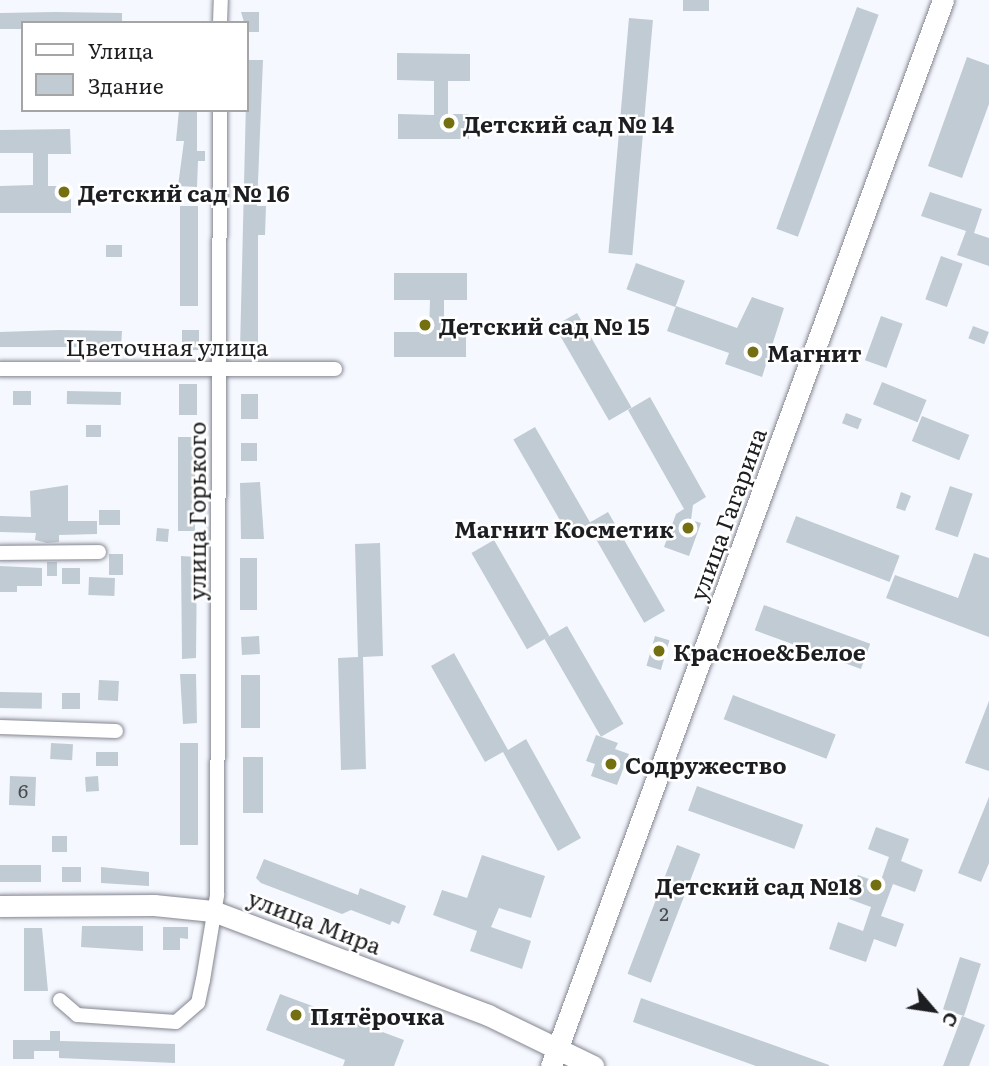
<!DOCTYPE html>
<meta charset="utf-8">
<style>
body{margin:0}
#map{position:relative;width:989px;height:1066px;overflow:hidden;background:#f6f8ff;font-family:Literata,serif}
div>[style]{position:absolute}
[style*='--x']{left:calc(var(--x)*1px);top:calc(var(--y)*1px);width:calc(var(--w)*1px);rotate:calc(var(--a)*1deg)}
.building>*{inset:0;background:#c1cbd3;transform-origin:0 0}
.roads{filter:drop-shadow(0 0 2px #838690) drop-shadow(0 0 2px #838690)}
.street>*{height:14px;margin:-7px;padding:0 7px;transform-origin:7px;border-radius:7px;background:#fff}
.secondary>*{height:21px;margin:-10.5px;padding:0 10.5px;transform-origin:10.5px;border-radius:10.5px;background:#fff}
.dots>*{width:19px;height:19px;translate:-50% -50%;box-sizing:border-box;border:4px solid #fff;border-radius:50%}
span{translate:-50% -50%;white-space:nowrap;text-align:center;line-height:1.15;-webkit-text-stroke:5px #fff;paint-order:stroke}
.number-label{font-size:19px;color:#46494e}
.number-label span{-webkit-text-stroke-width:0}
.poi-label{font-size:23px;color:#1d1e21;font-weight:700}
.left{translate:0 -50%;text-align:left}
.right{translate:-100% -50%;text-align:right}
.street-label{font-size:23px;color:#1d1e21}
.legend{position:absolute;left:21px;top:21px;width:228px;height:91px;box-sizing:border-box;background:#fff;border:2px solid #a5a5a6;margin:0;padding:9px 12px;list-style:none;font-size:21px;color:#1d1e21}
.legend li{display:flex;align-items:center;gap:14px;height:35px}
.legend b{width:35px;border:2px solid #a5a5a6}
.north{position:absolute;left:898px;top:975px;width:70px;height:70px;-webkit-text-stroke:5px #fff;paint-order:stroke;rotate:119deg;font-size:19px;font-weight:700;line-height:28px;text-align:center;color:#1d1e21}
.north::after{content:'';display:block;margin:auto;width:24px;height:32px;background:#1d1e21;clip-path:polygon(50% 0,100% 100%,50% 72%,0 100%)}
</style>
<div id="map">
<div class="building">
<div style="left:683px;top:0;width:26px;height:11px"></div>
<div style="left:857px;top:7px;width:23px;height:236px;rotate:20deg"></div>
<div style="clip-path:polygon(55px 12px,122px 13px,122px 23px,23px 23px,23px 29px,0 29px,0 13px)"></div>
<div style="clip-path:polygon(241px 12px,259px 12px,259px 32px,247px 32px)"></div>
<div style="left:629px;top:18px;width:24px;height:236px;rotate:5deg"></div>
<div style="clip-path:polygon(397px 53px,470px 54px,470px 81px,448px 81px,448px 114px,469px 114px,469px 139px,398px 139px,398px 114px,434px 115px,434px 81px,397px 80px)"></div>
<div style="clip-path:polygon(967px 57px,989px 65px,989px 104px,962px 178px,928px 166px)"></div>
<div style="clip-path:polygon(247px 60px,263px 60px,257px 206px,266px 206px,265px 235px,258px 235px,258px 351px,240px 350px)"></div>
<div style="clip-path:polygon(179px 110px,197px 110px,197px 151px,205px 151px,205px 161px,198px 161px,197px 187px,178px 186px,184px 141px,176px 141px)"></div>
<div style="clip-path:polygon(70px 129px,71px 154px,48px 154px,48px 186px,71px 186px,71px 213px,0 213px,0 186px,33px 185px,33px 153px,0 153px,0 130px)"></div>
<div style="clip-path:polygon(930px 192px,982px 209px,974px 233px,989px 238px,989px 266px,957px 255px,966px 231px,921px 216px)"></div>
<div style="left:180px;top:206px;width:18px;height:100px"></div>
<div style="left:106px;top:245px;width:16px;height:12px"></div>
<div style="left:941px;top:256px;width:23px;height:46px;rotate:20deg"></div>
<div style="left:636px;top:263px;width:52px;height:28px;rotate:20deg"></div>
<div style="clip-path:polygon(394px 273px,467px 273px,467px 300px,444px 300px,444px 334px,466px 334px,466px 357px,394px 357px,394px 332px,429px 332px,430px 300px,394px 300px)"></div>
<div style="clip-path:polygon(752px 297px,784px 308px,762px 377px,725px 364px,729px 353px,667px 331px,676px 306px,737px 328px)"></div>
<div style="left:577px;top:313px;width:109px;height:26px;rotate:60deg"></div>
<div style="left:881px;top:316px;width:23px;height:47px;rotate:20deg"></div>
<div style="left:973px;top:326px;width:17px;height:13px;rotate:21deg"></div>
<div style="clip-path:polygon(59px 330px,122px 331px,121px 347px,0 347px,0 332px)"></div>
<div style="left:182px;top:330px;width:17px;height:20px"></div>
<div style="left:882px;top:382px;width:48px;height:24px;rotate:22deg"></div>
<div style="left:179px;top:384px;width:18px;height:31px"></div>
<div style="left:13px;top:391px;width:18px;height:14px"></div>
<div style="left:67px;top:391px;width:54px;height:13px;rotate:1deg"></div>
<div style="left:241px;top:394px;width:17px;height:25px"></div>
<div style="clip-path:polygon(650px 397px,706px 497px,693px 505px,691px 520px,701px 523px,689px 556px,664px 547px,676px 514px,684px 509px,628px 410px)"></div>
<div style="left:846px;top:413px;width:17px;height:11px;rotate:21deg"></div>
<div style="left:922px;top:416px;width:51px;height:27px;rotate:22deg"></div>
<div style="left:86px;top:425px;width:15px;height:12px"></div>
<div style="left:535px;top:427px;width:111px;height:25px;rotate:60deg"></div>
<div style="left:178px;top:437px;width:17px;height:94px"></div>
<div style="left:257px;top:443px;width:18px;height:16px;rotate:90deg"></div>
<div style="clip-path:polygon(260px 482px,264px 539px,241px 539px,240px 483px)"></div>
<div style="clip-path:polygon(68px 485px,68px 521px,97px 521px,97px 534px,59px 535px,59px 542px,47px 543px,35px 540px,36px 533px,0 532px,0 516px,31px 517px,30px 491px)"></div>
<div style="left:950px;top:486px;width:24px;height:46px;rotate:19deg"></div>
<div style="clip-path:polygon(901px 492px,911px 496px,905px 511px,896px 508px)"></div>
<div style="left:99px;top:510px;width:21px;height:15px"></div>
<div style="left:608px;top:512px;width:114px;height:24px;rotate:60deg"></div>
<div style="left:796px;top:516px;width:111px;height:28px;rotate:21deg"></div>
<div style="left:157px;top:528px;width:12px;height:13px;rotate:5deg"></div>
<div style="left:494px;top:540px;width:111px;height:26px;rotate:60deg"></div>
<div style="clip-path:polygon(380px 543px,383px 656px,363px 657px,366px 769px,341px 770px,338px 658px,358px 657px,355px 544px)"></div>
<div style="clip-path:polygon(974px 553px,989px 558px,989px 637px,886px 598px,895px 575px,958px 598px)"></div>
<div style="left:109px;top:554px;width:14px;height:21px"></div>
<div style="clip-path:polygon(181px 556px,197px 557px,196px 658px,182px 659px)"></div>
<div style="left:257px;top:558px;width:52px;height:17px;rotate:90deg"></div>
<div style="left:47px;top:562px;width:10px;height:14px"></div>
<div style="clip-path:polygon(0 566px,42px 568px,42px 586px,17px 586px,17px 592px,0 592px)"></div>
<div style="left:62px;top:568px;width:18px;height:16px"></div>
<div style="left:89px;top:577px;width:26px;height:18px;rotate:2deg"></div>
<div style="left:764px;top:605px;width:113px;height:27px;rotate:20deg"></div>
<div style="left:567px;top:626px;width:113px;height:26px;rotate:60deg"></div>
<div style="left:259px;top:636px;width:18px;height:18px;rotate:87deg"></div>
<div style="left:655px;top:636px;width:15px;height:31px;rotate:16deg"></div>
<div style="clip-path:polygon(454px 653px,508px 750px,526px 739px,581px 838px,558px 851px,503px 752px,485px 762px,431px 666px)"></div>
<div style="clip-path:polygon(180px 674px,196px 674px,197px 723px,183px 724px)"></div>
<div style="left:241px;top:675px;width:19px;height:53px"></div>
<div style="left:99px;top:680px;width:20px;height:20px;rotate:3deg"></div>
<div style="left:0;top:692px;width:42px;height:16px;rotate:1deg"></div>
<div style="left:62px;top:693px;width:18px;height:16px"></div>
<div style="left:733px;top:695px;width:110px;height:26px;rotate:21deg"></div>
<div style="clip-path:polygon(989px 701px,989px 771px,965px 763px)"></div>
<div style="clip-path:polygon(596px 735px,618px 743px,615px 749px,629px 754px,617px 785px,591px 776px,595px 764px,586px 761px)"></div>
<div style="left:51px;top:743px;width:22px;height:16px;rotate:3deg"></div>
<div style="left:180px;top:743px;width:18px;height:102px"></div>
<div style="left:96px;top:752px;width:22px;height:14px"></div>
<div style="left:243px;top:757px;width:20px;height:56px"></div>
<div style="left:10px;top:776px;width:26px;height:29px;rotate:2deg"></div>
<div style="left:98px;top:776px;width:15px;height:13px;rotate:86deg"></div>
<div style="left:697px;top:786px;width:113px;height:26px;rotate:20deg"></div>
<div style="clip-path:polygon(989px 797px,989px 863px,981px 882px,958px 873px)"></div>
<div style="clip-path:polygon(876px 827px,909px 839px,901px 861px,923px 870px,915px 892px,893px 884px,881px 916px,904px 924px,896px 947px,874px 939px,866px 962px,829px 949px,838px 922px,863px 931px,871px 907px,849px 899px,858px 875px,880px 883px,889px 857px,868px 849px)"></div>
<div style="left:52px;top:836px;width:15px;height:16px"></div>
<div style="left:677px;top:845px;width:25px;height:138px;rotate:21deg"></div>
<div style="clip-path:polygon(482px 855px,545px 876px,531px 918px,499px 908px,491px 927px,531px 941px,522px 969px,470px 951px,477px 931px,433px 915px,442px 890px,467px 898px)"></div>
<div style="clip-path:polygon(264px 859px,358px 895px,360px 888px,406px 906px,399px 924px,392px 921px,390px 925px,351px 910px,342px 914px,261px 883px,256px 878px)"></div>
<div style="left:41px;top:865px;width:17px;height:41px;rotate:90deg"></div>
<div style="left:62px;top:867px;width:19px;height:15px"></div>
<div style="clip-path:polygon(101px 867px,149px 872px,149px 886px,101px 883px)"></div>
<div style="clip-path:polygon(82px 926px,143px 926px,143px 951px,81px 947px)"></div>
<div style="clip-path:polygon(163px 927px,188px 927px,188px 939px,180px 938px,180px 950px,163px 950px)"></div>
<div style="clip-path:polygon(24px 928px,42px 928px,48px 991px,24px 991px)"></div>
<div style="left:960px;top:957px;width:22px;height:55px;rotate:18deg"></div>
<div style="clip-path:polygon(280px 994px,404px 1040px,394px 1066px,343px 1066px,345px 1060px,266px 1030px)"></div>
<div style="clip-path:polygon(641px 998px,829px 1065px,829px 1066px,756px 1066px,633px 1022px)"></div>
<div style="clip-path:polygon(962px 1016px,985px 1025px,969px 1066px,943px 1066px)"></div>
<div style="clip-path:polygon(50px 1031px,60px 1031px,60px 1041px,175px 1044px,175px 1063px,59px 1058px,59px 1051px,34px 1051px,34px 1059px,13px 1059px,13px 1040px,50px 1040px)"></div>
</div>
<div class="roads">
<div class="street">
<div style="--x:220;--y:23;--w:23;--a:-88"></div>
<div style="--x:0;--y:369;--w:335;--a:0"></div>
<div style="--x:0;--y:553;--w:99;--a:-0.6"></div>
<div style="--x:0;--y:727;--w:116;--a:2"></div>
<div style="--x:60;--y:1000;--w:23;--a:41"></div>
<div style="--x:77;--y:1015;--w:99;--a:4"></div>
<div style="--x:176;--y:1022;--w:29;--a:-41"></div>
<div style="--x:198;--y:1003;--w:24;--a:-78"></div>
<div style="--x:203;--y:980;--w:86;--a:-80.6"></div>
<div style="--x:217;--y:895;--w:785;--a:-89.78"></div>
</div>
<div class="secondary">
<div style="--x:0;--y:906;--w:154;--a:-0.4"></div>
<div style="--x:154;--y:905;--w:59;--a:5.8"></div>
<div style="--x:213;--y:911;--w:294;--a:20.7"></div>
<div style="--x:488;--y:1015;--w:117;--a:25.9"></div>
<div style="--x:551;--y:1066;--w:1136;--a:-69.81"></div>
</div>
</div>
<div class="dots">
<div style="left:449px;top:123px;background:#747011"></div>
<div style="left:64px;top:192px;background:#747011"></div>
<div style="left:425px;top:325px;background:#747011"></div>
<div style="left:753px;top:352px;background:#747011"></div>
<div style="left:688px;top:528px;background:#747011"></div>
<div style="left:659px;top:651px;background:#747011"></div>
<div style="left:611px;top:764px;background:#747011"></div>
<div style="left:876px;top:885px;background:#747011"></div>
<div style="left:296px;top:1015px;background:#747011"></div>
</div>
<div class="number-label">
<span style="left:23px;top:791px">6</span>
<span style="left:664px;top:914px">2</span>
</div>
<div class="poi-label">
<span class="left" style="left:463px;top:123px">Детский сад № 14</span>
<span class="left" style="left:78px;top:192px">Детский сад № 16</span>
<span class="left" style="left:439px;top:325px">Детский сад № 15</span>
<span class="left" style="left:767px;top:352px">Магнит</span>
<span class="right" style="left:674px;top:528px">Магнит Косметик</span>
<span class="left" style="left:673px;top:651px">Красное&amp;Белое</span>
<span class="left" style="left:625px;top:764px">Содружество</span>
<span class="right" style="left:862px;top:885px">Детский сад №18</span>
<span class="left" style="left:310px;top:1015px">Пятёрочка</span>
</div>
<div class="street-label">
<span style="left:167px;top:346px">Цветочная улица</span>
<span style="left:196px;top:511px;rotate:-90deg">улица Горького</span>
<span style="left:727px;top:514px;rotate:-70deg">улица Гагарина</span>
<span style="left:315px;top:921px;rotate:21deg">улица Мира</span>
</div>
<ul class="legend">
<li><b style="height:9px;background:#fff"></b>Улица</li>
<li><b style="height:19px;background:#c1cbd3"></b>Здание</li>
</ul>
<div class="north">С</div>
</div>
